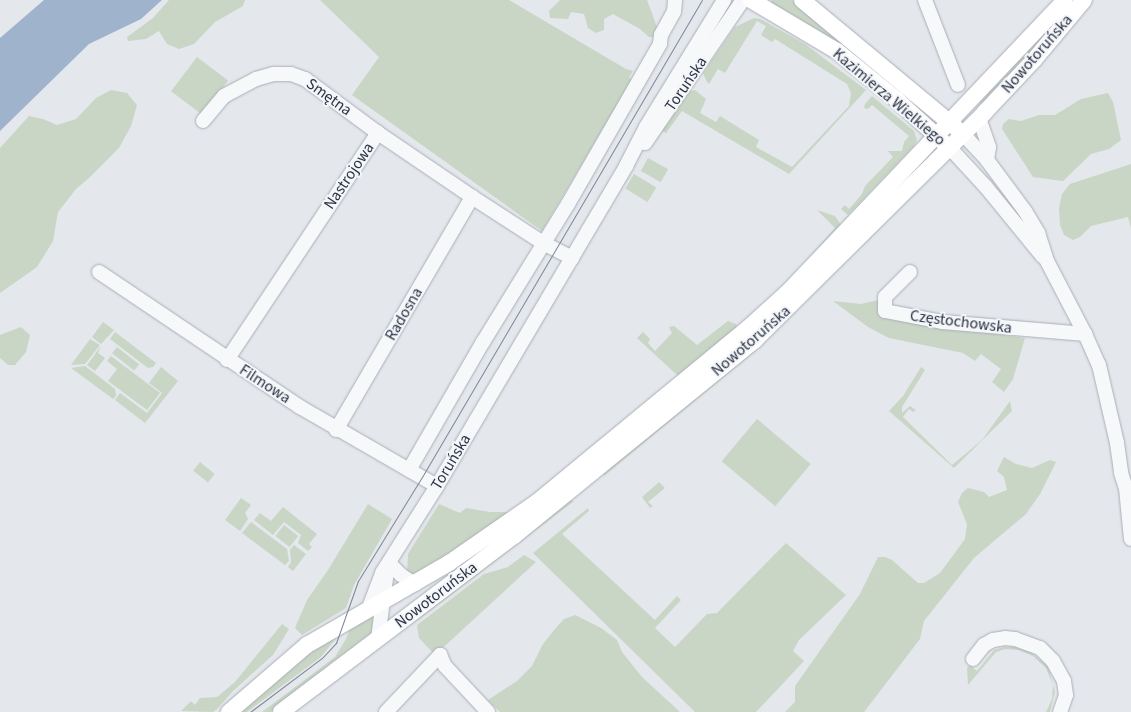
<!DOCTYPE html>
<meta charset="utf-8">
<style>
body{margin:0}
#map{position:relative;width:1131px;height:712px;overflow:hidden;background:#e4e7ec;font-family:"Source Sans 3",sans-serif}
div>[style]{position:absolute}
[style*='--x']{left:calc(var(--x)*1px);top:calc(var(--y)*1px);width:calc(var(--w)*1px);rotate:calc(var(--a)*1deg)}
.green>*{inset:0;background:#c9d6c5;transform-origin:0 0}
.water>*{inset:0;background:#9fb4cc}
.roads{filter:drop-shadow(0 0 1px #a9aeb7) drop-shadow(0 0 1px #a9aeb7)}
.minor>*{height:14px;margin:-7px;padding:0 7px;transform-origin:7px;border-radius:7px;background:#f7f8fa}
.major>*{height:16px;margin:-8px;padding:0 8px;transform-origin:8px;border-radius:8px;background:#fff}
.tram>*{height:1px;margin:-0.5px;padding:0 0.5px;transform-origin:0.5px;border-radius:0.5px;background:#7d8696}
span{translate:-50% -50%;white-space:nowrap;text-align:center;line-height:1.15;-webkit-text-stroke:4px #f4f6f9;paint-order:stroke}
.street-label{font-size:16px;color:#2b3445}
</style>
<div id="map">
<div class="green">
<div style="clip-path:polygon(169px 0,245px 0,243px 6px,215px 22px,194px 44px,179px 49px,167px 44px,159px 31px,146px 39px,128px 41px,127px 37px,153px 18px)"></div>
<div style="clip-path:polygon(320px 0,509px 0,626px 69px,633px 71px,629px 77px,632px 80px,542px 231px,352px 95px,379px 57px)"></div>
<div style="clip-path:polygon(560px 0,647px 0,657px 27px,654px 37px,649px 37px,640px 29px,613px 14px,604px 19px,604px 30px,596px 33px,588px 28px,584px 14px,571px 12px,568px 19px,550px 18px,549px 11px)"></div>
<div style="clip-path:polygon(772px 0,792px 0,928px 109px,924px 113px,858px 57px,770px 4px)"></div>
<div style="clip-path:polygon(1060px 16px,1062px 18px,983px 106px,980px 102px)"></div>
<div style="clip-path:polygon(754px 18px,760px 19px,805px 44px,866px 90px,789px 174px,682px 111px,666px 133px,662px 131px,690px 91px,695px 90px,706px 99px,700px 113px,716px 122px,720px 116px,759px 140px,756px 147px,792px 167px,849px 106px,851px 93px,847px 84px,775px 39px,772px 42px,761px 35px,766px 26px,757px 21px,725px 73px,718px 69px,709px 84px,707px 82px,703px 73px,735px 27px)"></div>
<div style="left:197px;top:57px;width:39px;height:43px;rotate:37deg"></div>
<div style="clip-path:polygon(111px 90px,127px 93px,137px 105px,131px 126px,119px 148px,89px 178px,76px 189px,58px 212px,53px 241px,37px 267px,0 293px,0 148px,29px 116px,43px 119px,57px 125px,76px 119px,96px 98px)"></div>
<div style="clip-path:polygon(1108px 93px,1113px 102px,1121px 140px,1109px 149px,1091px 154px,1063px 181px,1033px 177px,1002px 129px,1003px 124px,1009px 119px,1021px 121px,1039px 115px,1055px 115px,1081px 99px)"></div>
<div style="clip-path:polygon(872px 96px,914px 131px,917px 140px,914px 146px,848px 215px,841px 209px,845px 205px,849px 209px,862px 194px,865px 186px,893px 157px,888px 151px,902px 151px,904px 142px,909px 136px,872px 105px,868px 109px,864px 108px,865px 104px)"></div>
<div style="left:648px;top:158px;width:23px;height:15px;rotate:29deg"></div>
<div style="clip-path:polygon(1131px 164px,1131px 228px,1128px 217px,1091px 226px,1080px 237px,1073px 240px,1064px 235px,1060px 225px,1059px 208px,1062px 194px,1070px 184px)"></div>
<div style="left:634px;top:174px;width:26px;height:17px;rotate:31deg"></div>
<div style="clip-path:polygon(817px 210px,835px 216px,841px 225px,790px 279px,835px 228px)"></div>
<div style="clip-path:polygon(883px 299px,882px 303px,938px 326px,1025px 338px,1013px 379px,1004px 392px,992px 382px,1001px 369px,981px 354px,975px 361px,963px 353px,889px 338px,868px 327px,833px 301px,861px 304px)"></div>
<div style="clip-path:polygon(728px 321px,736px 324px,737px 327px,678px 376px,637px 338px,643px 332px,650px 339px,648px 343px,655px 351px,672px 333px,669px 327px,674px 326px,697px 345px)"></div>
<div style="clip-path:polygon(103px 322px,114px 330px,101px 344px,92px 337px)"></div>
<div style="clip-path:polygon(21px 327px,30px 335px,26px 352px,15px 365px,8px 365px,0 358px,0 335px)"></div>
<div style="clip-path:polygon(115px 332px,156px 363px,153px 367px,148px 368px,110px 339px)"></div>
<div style="clip-path:polygon(90px 339px,100px 345px,85px 364px,71px 365px)"></div>
<div style="clip-path:polygon(101px 346px,98px 353px,105px 358px,95px 371px,87px 365px)"></div>
<div style="left:117px;top:347px;width:28px;height:8px;rotate:38deg"></div>
<div style="clip-path:polygon(752px 351px,755px 351px,604px 476px,604px 472px)"></div>
<div style="clip-path:polygon(111px 356px,160px 393px,147px 410px,108px 381px,117px 369px,107px 361px)"></div>
<div style="clip-path:polygon(85px 366px,115px 389px,116px 396px,113px 399px,71px 368px)"></div>
<div style="clip-path:polygon(161px 367px,178px 381px,145px 423px,115px 400px,120px 393px,147px 413px,162px 393px,149px 383px)"></div>
<div style="clip-path:polygon(921px 367px,925px 370px,902px 407px,902px 413px,910px 406px,916px 410px,913px 412px,909px 409px,903px 417px,952px 465px,982px 440px,1010px 401px,1012px 411px,954px 468px,889px 411px,903px 396px)"></div>
<div style="left:757px;top:419px;width:70px;height:55px;rotate:40deg"></div>
<div style="clip-path:polygon(1004px 457px,1016px 464px,1032px 468px,1050px 460px,1056px 462px,1040px 494px,1026px 514px,974px 558px,924px 621px,920px 639px,864px 712px,785px 712px,795px 702px,795px 686px,860px 594px,878px 557px,885px 557px,892px 560px,918px 583px,924px 583px,940px 573px,965px 539px,967px 524px,958px 502px,962px 493px,968px 488px,984px 492px,989px 497px,1007px 490px,1004px 477px,997px 471px)"></div>
<div style="left:200px;top:462px;width:19px;height:11px;rotate:39deg"></div>
<div style="clip-path:polygon(659px 482px,665px 488px,648px 502px,653px 506px,650px 508px,642px 497px)"></div>
<div style="clip-path:polygon(241px 498px,251px 505px,245px 513px,248px 519px,240px 531px,225px 520px)"></div>
<div style="clip-path:polygon(568px 500px,574px 501px,418px 620px,416px 619px)"></div>
<div style="clip-path:polygon(368px 504px,392px 519px,354px 585px,346px 608px,302px 635px,295px 628px,307px 600px,328px 570px)"></div>
<div style="clip-path:polygon(439px 504px,460px 513px,466px 508px,490px 512px,514px 512px,453px 555px,413px 575px,407px 573px,408px 554px)"></div>
<div style="clip-path:polygon(283px 507px,317px 534px,309px 544px,312px 547px,308px 551px,298px 543px,301px 535px,284px 522px,273px 535px,254px 520px,260px 513px,271px 521px)"></div>
<div style="clip-path:polygon(588px 508px,589px 511px,562px 534px,655px 620px,677px 596px,681px 600px,655px 628px,675px 647px,707px 614px,717px 613px,786px 543px,846px 595px,799px 640px,793px 651px,804px 661px,756px 712px,695px 712px,533px 553px)"></div>
<div style="clip-path:polygon(251px 522px,287px 549px,289px 561px,285px 565px,242px 533px)"></div>
<div style="left:284px;top:525px;width:18px;height:14px;rotate:38deg"></div>
<div style="clip-path:polygon(294px 545px,306px 554px,293px 571px,288px 567px,291px 562px,290px 550px)"></div>
<div style="clip-path:polygon(524px 555px,536px 562px,435px 655px,419px 638px,417px 625px,484px 574px,508px 567px)"></div>
<div style="clip-path:polygon(575px 615px,601px 628px,617px 640px,622px 652px,642px 677px,680px 712px,500px 712px,488px 700px,517px 681px,532px 666px,543px 644px,554px 630px,564px 619px)"></div>
<div style="clip-path:polygon(373px 616px,375px 618px,373px 631px,367px 636px,296px 690px,271px 712px,262px 712px,335px 657px,346px 639px,351px 625px)"></div>
<div style="clip-path:polygon(282px 624px,289px 629px,273px 655px,233px 691px,217px 709px,213px 712px,181px 711px,191px 701px,195px 705px,200px 698px,217px 697px,235px 682px)"></div>
<div style="clip-path:polygon(337px 637px,321px 657px,247px 712px,237px 712px,302px 655px)"></div>
<div style="clip-path:polygon(1004px 647px,1015px 647px,1030px 652px,1048px 666px,1055px 692px,1050px 712px,1046px 712px,1052px 699px,1053px 685px,1046px 668px,1033px 656px,1019px 650px,1005px 649px,996px 652px,968px 685px,967px 668px,970px 665px,977px 671px,994px 650px)"></div>
</div>
<div class="water">
<div style="clip-path:polygon(44px 0,162px 0,141px 19px,89px 44px,0 131px,0 38px)"></div>
</div>
<div class="roads">
<div class="minor">
<div style="--x:925;--y:0;--w:91;--a:68.8"></div>
<div style="--x:979;--y:118;--w:31;--a:71"></div>
<div style="--x:989;--y:147;--w:13;--a:99"></div>
<div style="--x:203;--y:121;--w:33;--a:-50"></div>
<div style="--x:224;--y:96;--w:36;--a:-28"></div>
<div style="--x:256;--y:79;--w:19;--a:-16"></div>
<div style="--x:274;--y:74;--w:17;--a:0"></div>
<div style="--x:291;--y:74;--w:15;--a:20"></div>
<div style="--x:305;--y:79;--w:91;--a:36.5"></div>
<div style="--x:378;--y:133;--w:114;--a:34.2"></div>
<div style="--x:472;--y:197;--w:85;--a:32.9"></div>
<div style="--x:543;--y:243;--w:33;--a:27"></div>
<div style="--x:963;--y:134;--w:35;--a:47"></div>
<div style="--x:987;--y:160;--w:64;--a:53.3"></div>
<div style="--x:1025;--y:211;--w:26;--a:59"></div>
<div style="--x:1038;--y:233;--w:29;--a:72"></div>
<div style="--x:1047;--y:261;--w:82;--a:62.5"></div>
<div style="--x:1085;--y:334;--w:34;--a:66"></div>
<div style="--x:1099;--y:365;--w:80;--a:77"></div>
<div style="--x:1117;--y:443;--w:30;--a:82"></div>
<div style="--x:1121;--y:473;--w:16;--a:72"></div>
<div style="--x:1126;--y:488;--w:51;--a:84.4"></div>
<div style="--x:645;--y:143;--w:173;--a:-55.6"></div>
<div style="--x:950;--y:148;--w:53;--a:47.3"></div>
<div style="--x:986;--y:187;--w:90;--a:50.8"></div>
<div style="--x:99;--y:272;--w:242;--a:33.9"></div>
<div style="--x:300;--y:407;--w:158;--a:30"></div>
<div style="--x:910;--y:272;--w:35;--a:135"></div>
<div style="--x:885;--y:297;--w:14;--a:90"></div>
<div style="--x:885;--y:311;--w:58;--a:10.9"></div>
<div style="--x:942;--y:322;--w:144;--a:4.8"></div>
<div style="--x:227;--y:360;--w:273;--a:-56.4"></div>
<div style="--x:336;--y:430;--w:270;--a:-59.7"></div>
<div style="--x:409;--y:470;--w:148;--a:-60"></div>
<div style="--x:483;--y:342;--w:162;--a:-58.4"></div>
<div style="--x:568;--y:204;--w:185;--a:-60.1"></div>
<div style="--x:660;--y:44;--w:9;--a:-84"></div>
<div style="--x:661;--y:35;--w:26;--a:-61"></div>
<div style="--x:674;--y:12;--w:12;--a:-85"></div>
<div style="--x:389;--y:563;--w:17;--a:45"></div>
<div style="--x:401;--y:575;--w:17;--a:33"></div>
<div style="--x:368;--y:610;--w:40;--a:-69"></div>
<div style="--x:382;--y:573;--w:103;--a:-57.7"></div>
<div style="--x:437;--y:486;--w:372;--a:-59.4"></div>
<div style="--x:626;--y:166;--w:44;--a:-62.9"></div>
<div style="--x:646;--y:127;--w:149;--a:-58.4"></div>
<div style="--x:378;--y:638;--w:68;--a:-82.3"></div>
<div style="--x:973;--y:659;--w:18;--a:-52"></div>
<div style="--x:984;--y:645;--w:10;--a:-29"></div>
<div style="--x:993;--y:640;--w:12;--a:-9"></div>
<div style="--x:1005;--y:638;--w:10;--a:6"></div>
<div style="--x:1015;--y:639;--w:27;--a:20"></div>
<div style="--x:1040;--y:648;--w:18;--a:45"></div>
<div style="--x:1053;--y:661;--w:23;--a:61"></div>
<div style="--x:1064;--y:681;--w:14;--a:82"></div>
<div style="--x:1066;--y:695;--w:18;--a:109"></div>
<div style="--x:386;--y:712;--w:79;--a:-46.5"></div>
<div style="--x:440;--y:655;--w:12;--a:66"></div>
<div style="--x:445;--y:666;--w:63;--a:46.9"></div>
</div>
<div class="major">
<div style="--x:751;--y:0;--w:100;--a:30.7"></div>
<div style="--x:837;--y:51;--w:76;--a:39.1"></div>
<div style="--x:896;--y:99;--w:65;--a:42.5"></div>
<div style="--x:802;--y:0;--w:200;--a:39.7"></div>
<div style="--x:229;--y:712;--w:103;--a:-40.7"></div>
<div style="--x:307;--y:645;--w:164;--a:-30"></div>
<div style="--x:449;--y:563;--w:107;--a:-34.7"></div>
<div style="--x:537;--y:502;--w:272;--a:-39.5"></div>
<div style="--x:747;--y:329;--w:55;--a:-42.1"></div>
<div style="--x:788;--y:292;--w:402;--a:-46.5"></div>
<div style="--x:281;--y:712;--w:292;--a:-37.1"></div>
<div style="--x:514;--y:536;--w:311;--a:-39.1"></div>
<div style="--x:755;--y:340;--w:322;--a:-44.7"></div>
<div style="--x:984;--y:113;--w:73;--a:-46.7"></div>
<div style="--x:1034;--y:60;--w:78;--a:-50.2"></div>
</div>
</div>
<div class="tram">
<div style="--x:250;--y:712;--w:90;--a:-36.9"></div>
<div style="--x:322;--y:658;--w:21;--a:-47"></div>
<div style="--x:336;--y:643;--w:66;--a:-70.5"></div>
<div style="--x:358;--y:581;--w:122;--a:-58.4"></div>
<div style="--x:422;--y:477;--w:553;--a:-59.59"></div>
</div>
<div class="street-label">
<span style="left:1037px;top:54px;rotate:-49deg">Nowotoruńska</span>
<span style="left:686px;top:84px;rotate:-56deg">Toruńska</span>
<span style="left:329px;top:97px;rotate:36deg">Smętna</span>
<span style="left:889px;top:97px;rotate:40deg">Kazimierza Wielkiego</span>
<span style="left:349px;top:176px;rotate:-56deg">Nastrojowa</span>
<span style="left:404px;top:314px;rotate:-60deg">Radosna</span>
<span style="left:961px;top:322px;rotate:7deg">Częstochowska</span>
<span style="left:751px;top:341px;rotate:-41deg">Nowotoruńska</span>
<span style="left:265px;top:384px;rotate:33deg">Filmowa</span>
<span style="left:451px;top:462px;rotate:-59deg">Toruńska</span>
<span style="left:436px;top:595px;rotate:-37deg">Nowotoruńska</span>
</div>
</div>
